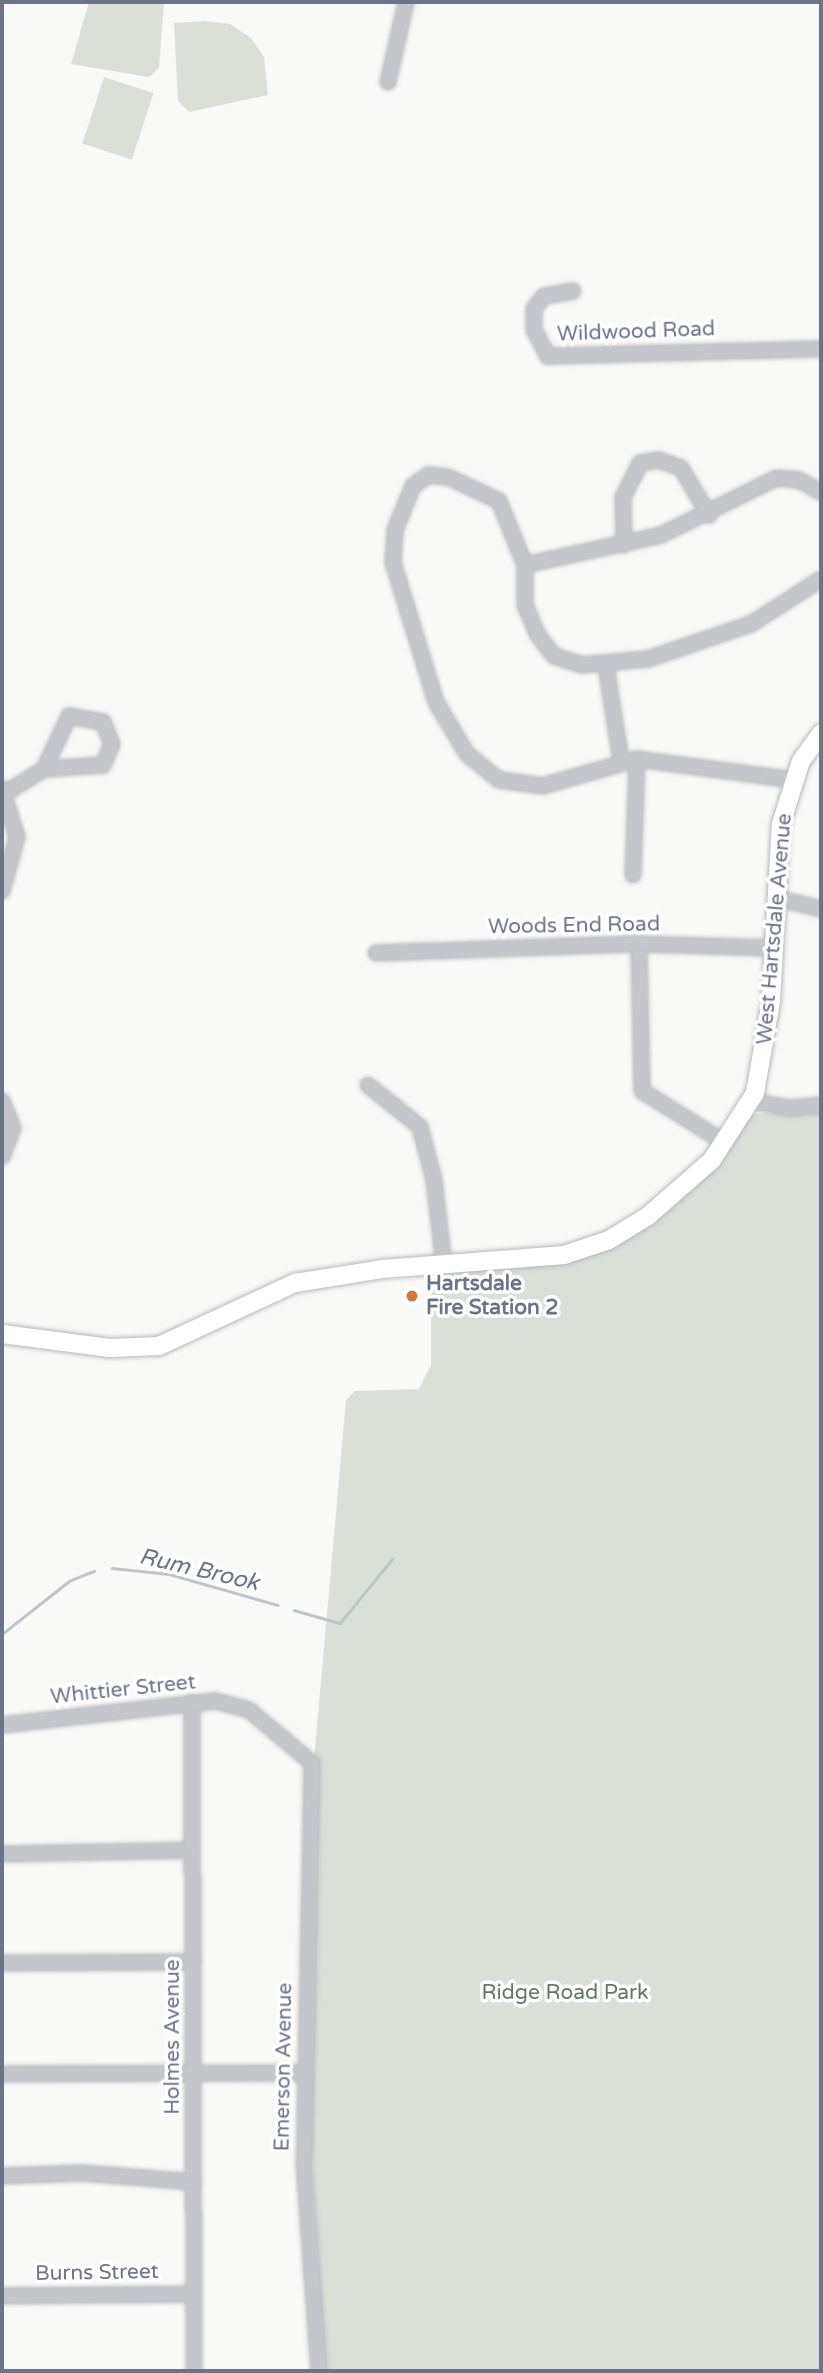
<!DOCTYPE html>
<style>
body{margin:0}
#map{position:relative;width:823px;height:2373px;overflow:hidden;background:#f9f9f7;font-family:"Varela Round",sans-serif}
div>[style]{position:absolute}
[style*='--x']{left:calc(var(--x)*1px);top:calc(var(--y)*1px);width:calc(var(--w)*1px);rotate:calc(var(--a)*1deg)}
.green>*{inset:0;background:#dadfd8;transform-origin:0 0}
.stream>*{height:2.5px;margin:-1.25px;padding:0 1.25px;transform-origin:1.25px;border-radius:1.25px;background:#bdc4ca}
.roads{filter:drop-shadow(0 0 2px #b7b9be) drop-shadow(0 0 2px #b7b9be)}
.minor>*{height:14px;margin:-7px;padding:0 7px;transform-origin:7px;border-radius:7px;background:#c3c6ca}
.major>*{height:18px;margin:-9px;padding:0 9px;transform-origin:9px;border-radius:9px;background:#fff}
.dots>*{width:19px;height:19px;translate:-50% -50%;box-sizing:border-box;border:4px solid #fff;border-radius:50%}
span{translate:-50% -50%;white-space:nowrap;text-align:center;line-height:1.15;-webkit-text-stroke:7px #fff;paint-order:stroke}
.street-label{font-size:21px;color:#6b7585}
.poi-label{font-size:21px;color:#6b7585;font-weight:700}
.left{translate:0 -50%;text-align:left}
.park-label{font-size:21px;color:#667865}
.water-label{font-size:23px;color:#677580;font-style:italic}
.frame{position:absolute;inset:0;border:4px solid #6b7585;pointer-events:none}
</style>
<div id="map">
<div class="green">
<div style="clip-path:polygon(89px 2px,164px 2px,159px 68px,149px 77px,71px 64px)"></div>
<div style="clip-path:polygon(205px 21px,230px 24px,251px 38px,264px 57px,268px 95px,189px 112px,178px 101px,174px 23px)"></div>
<div style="left:104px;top:77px;width:52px;height:70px;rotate:18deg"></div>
<div style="clip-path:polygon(821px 1109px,821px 2371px,325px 2371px,307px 2068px,312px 1783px,346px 1400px,355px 1391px,419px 1389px,431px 1365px,431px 1269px,612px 1241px,755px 1114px)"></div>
</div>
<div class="stream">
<div style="--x:112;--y:1568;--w:57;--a:6"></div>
<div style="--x:169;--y:1574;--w:113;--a:15.9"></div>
<div style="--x:294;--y:1610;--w:48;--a:15.8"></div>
<div style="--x:340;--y:1623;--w:82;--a:-50.9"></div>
<div style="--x:2;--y:1634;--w:85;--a:-38.3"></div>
<div style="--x:69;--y:1581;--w:27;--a:-22"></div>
</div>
<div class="roads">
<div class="minor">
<div style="--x:388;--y:82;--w:82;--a:-77.3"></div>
<div style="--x:573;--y:291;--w:29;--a:170"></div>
<div style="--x:544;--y:296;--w:16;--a:128"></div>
<div style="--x:534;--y:309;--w:21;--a:90"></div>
<div style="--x:534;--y:330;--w:30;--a:62"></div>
<div style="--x:548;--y:356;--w:273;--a:-1.5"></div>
<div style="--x:624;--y:545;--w:48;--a:-91.2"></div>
<div style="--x:623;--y:497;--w:38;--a:-63"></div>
<div style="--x:640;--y:463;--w:19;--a:-9"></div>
<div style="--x:659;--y:460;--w:23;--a:20"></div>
<div style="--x:681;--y:468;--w:55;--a:59.2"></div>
<div style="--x:525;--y:565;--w:139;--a:-12.4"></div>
<div style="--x:661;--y:535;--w:129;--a:-26.2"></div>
<div style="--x:777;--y:478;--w:22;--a:5"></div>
<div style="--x:799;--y:480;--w:25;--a:29"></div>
<div style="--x:606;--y:666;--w:96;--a:81"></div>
<div style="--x:69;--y:716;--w:35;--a:10"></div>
<div style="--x:103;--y:722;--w:24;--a:68"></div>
<div style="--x:112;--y:744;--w:23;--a:113"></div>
<div style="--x:103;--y:765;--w:59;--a:176.1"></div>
<div style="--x:44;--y:769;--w:59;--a:-64.7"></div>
<div style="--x:794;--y:780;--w:158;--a:-172.4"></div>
<div style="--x:637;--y:759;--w:98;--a:164"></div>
<div style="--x:543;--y:786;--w:44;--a:-172.2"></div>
<div style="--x:499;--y:780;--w:41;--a:-140.9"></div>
<div style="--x:467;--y:754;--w:61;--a:-120.8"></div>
<div style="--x:436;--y:702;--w:146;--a:-107.1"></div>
<div style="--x:393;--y:562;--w:32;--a:-86"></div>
<div style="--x:395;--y:530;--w:48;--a:-67.8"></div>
<div style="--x:413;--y:486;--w:19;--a:-36"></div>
<div style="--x:428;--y:475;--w:20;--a:6"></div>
<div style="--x:448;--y:477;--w:56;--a:25.2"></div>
<div style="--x:499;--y:501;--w:69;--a:67.9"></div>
<div style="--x:525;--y:565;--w:40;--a:90"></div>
<div style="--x:525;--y:605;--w:33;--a:67"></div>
<div style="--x:538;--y:635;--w:26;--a:53"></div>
<div style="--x:554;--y:656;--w:28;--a:18"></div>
<div style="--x:581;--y:665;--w:67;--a:-5.1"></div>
<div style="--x:648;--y:659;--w:109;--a:-18.8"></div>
<div style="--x:751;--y:624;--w:83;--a:-32.7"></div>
<div style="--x:2;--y:789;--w:50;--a:72.6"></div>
<div style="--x:17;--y:837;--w:56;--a:105.5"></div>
<div style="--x:4;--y:794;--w:47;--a:-32"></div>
<div style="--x:633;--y:875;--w:116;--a:-88"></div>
<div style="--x:776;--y:898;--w:46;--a:13.7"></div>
<div style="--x:639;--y:944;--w:147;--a:88.8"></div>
<div style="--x:642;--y:1091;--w:97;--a:31.9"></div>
<div style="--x:376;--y:953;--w:263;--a:-2"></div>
<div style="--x:639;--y:944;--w:134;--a:1.7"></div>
<div style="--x:368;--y:1085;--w:67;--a:38.9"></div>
<div style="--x:420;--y:1127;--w:55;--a:75.2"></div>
<div style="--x:434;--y:1180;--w:86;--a:83.3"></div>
<div style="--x:2;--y:1101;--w:29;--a:68"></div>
<div style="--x:13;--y:1128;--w:31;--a:111"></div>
<div style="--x:750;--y:1101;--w:40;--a:10"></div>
<div style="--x:789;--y:1108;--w:32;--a:-5"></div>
<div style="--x:192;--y:1702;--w:669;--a:89.83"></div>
<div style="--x:2;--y:1725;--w:215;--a:-6.4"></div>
<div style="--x:216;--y:1701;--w:34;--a:15"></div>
<div style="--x:249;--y:1710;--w:82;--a:40.1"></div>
<div style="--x:312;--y:1763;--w:400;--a:91.1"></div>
<div style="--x:304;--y:2163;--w:209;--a:85.9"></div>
<div style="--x:2;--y:1854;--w:189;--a:-1.2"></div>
<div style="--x:2;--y:1963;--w:192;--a:-0.3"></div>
<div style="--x:2;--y:2074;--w:301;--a:-0.2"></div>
<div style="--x:2;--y:2176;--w:80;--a:-2.1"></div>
<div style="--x:82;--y:2173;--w:112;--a:4.6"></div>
<div style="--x:2;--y:2296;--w:192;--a:-0.6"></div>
</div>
<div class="major">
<div style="--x:2;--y:1334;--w:109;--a:7.4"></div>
<div style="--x:110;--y:1348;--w:49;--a:-2.3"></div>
<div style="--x:159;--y:1346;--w:150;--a:-24.9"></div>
<div style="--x:295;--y:1283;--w:88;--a:-9.1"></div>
<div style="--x:382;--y:1269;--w:183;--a:-4.4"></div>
<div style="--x:564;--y:1255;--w:47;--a:-18.4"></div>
<div style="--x:609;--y:1240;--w:46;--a:-31.6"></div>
<div style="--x:648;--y:1216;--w:85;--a:-41.2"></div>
<div style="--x:712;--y:1160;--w:80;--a:-57.3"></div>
<div style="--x:755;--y:1093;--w:93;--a:-80.1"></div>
<div style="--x:771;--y:1001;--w:177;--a:-86.8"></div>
<div style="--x:781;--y:824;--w:66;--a:-72.4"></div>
<div style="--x:801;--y:761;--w:34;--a:-54"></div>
</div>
</div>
<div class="dots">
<div style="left:412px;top:1296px;background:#d4773b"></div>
</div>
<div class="street-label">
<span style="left:636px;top:332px;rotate:-2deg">Wildwood Road</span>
<span style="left:574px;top:926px;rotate:-1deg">Woods End Road</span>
<span style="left:775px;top:929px;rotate:-85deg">West Hartsdale Avenue</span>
<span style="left:123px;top:1690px;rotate:-6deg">Whittier Street</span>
<span style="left:173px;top:2037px;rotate:-90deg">Holmes Avenue</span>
<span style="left:284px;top:2067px;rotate:-89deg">Emerson Avenue</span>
<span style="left:97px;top:2273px;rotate:-1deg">Burns Street</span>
</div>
<div class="poi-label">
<span class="left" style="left:426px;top:1296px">Hartsdale<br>Fire Station 2</span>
</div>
<div class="park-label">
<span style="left:565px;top:1993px">Ridge Road Park</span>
</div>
<div class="water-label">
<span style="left:199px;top:1570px;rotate:13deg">Rum Brook</span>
</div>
<div class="frame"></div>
</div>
